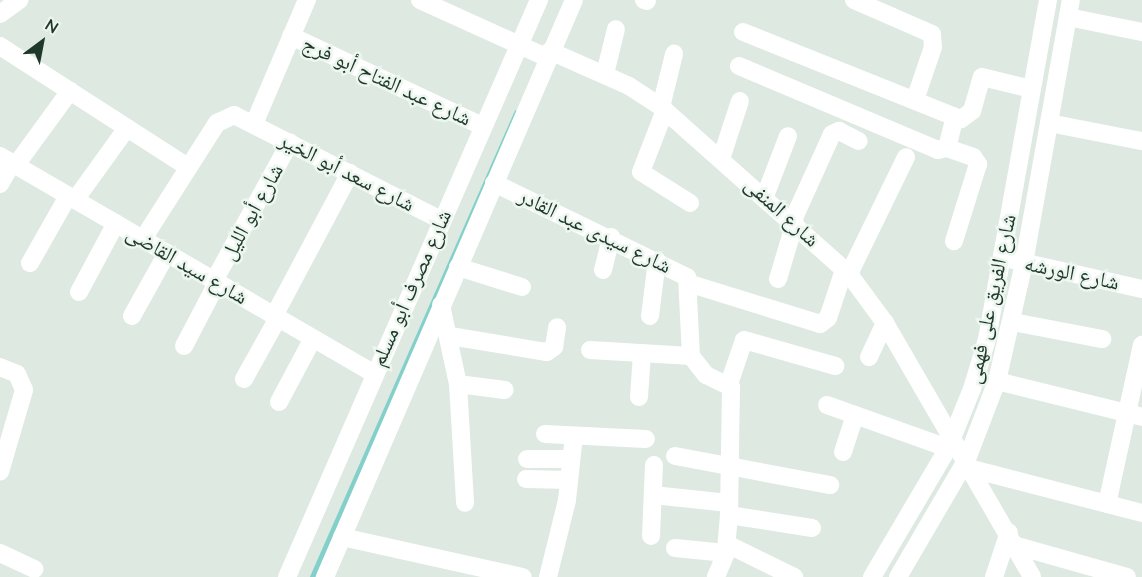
<!DOCTYPE html>
<meta charset="utf-8">
<style>
body{margin:0}
#map{position:relative;width:1142px;height:577px;overflow:hidden;background:#dde9e1;font-family:"Nunito Sans","Noto Naskh Arabic",sans-serif}
div>[style]{position:absolute}
[style*='--x']{left:calc(var(--x)*1px);top:calc(var(--y)*1px);width:calc(var(--w)*1px);rotate:calc(var(--a)*1deg)}
.stream>*{height:4.5px;margin:-2.25px;padding:0 2.25px;transform-origin:2.25px;border-radius:2.25px;background:#83d0cb}
.minor>*{height:18px;margin:-9px;padding:0 9px;transform-origin:9px;border-radius:9px;background:#fff}
span{translate:-50% -50%;white-space:nowrap;text-align:center;line-height:1.15;-webkit-text-stroke:5px #edf6ef;paint-order:stroke}
.street-label{font-size:21px;color:#1f382c}
.north{position:absolute;left:12px;top:12px;width:60px;height:60px;-webkit-text-stroke:4px #edf6ef;paint-order:stroke;rotate:32deg;font-size:16px;font-weight:700;line-height:24px;text-align:center;color:#1f382c}
.north::after{content:'';display:block;margin:auto;width:21px;height:27px;background:#1f382c;clip-path:polygon(50% 0,100% 100%,50% 72%,0 100%)}
</style>
<div id="map">
<div class="stream">
<div style="--x:312;--y:577;--w:507;--a:-66.27"></div>
</div>
<div class="minor">
<div style="--x:420;--y:0;--w:141;--a:24.4"></div>
<div style="--x:644;--y:0;--w:3;--a:18"></div>
<div style="--x:854;--y:0;--w:85;--a:23.6"></div>
<div style="--x:932;--y:34;--w:13;--a:86"></div>
<div style="--x:933;--y:47;--w:56;--a:108.8"></div>
<div style="--x:0;--y:14;--w:24;--a:-36"></div>
<div style="--x:1068;--y:17;--w:76;--a:11.5"></div>
<div style="--x:743;--y:32;--w:235;--a:21.8"></div>
<div style="--x:961;--y:119;--w:14;--a:-36"></div>
<div style="--x:972;--y:111;--w:35;--a:-74"></div>
<div style="--x:982;--y:77;--w:51;--a:13.5"></div>
<div style="--x:291;--y:36;--w:211;--a:25.2"></div>
<div style="--x:0;--y:46;--w:224;--a:32.8"></div>
<div style="--x:550;--y:51;--w:86;--a:23.9"></div>
<div style="--x:629;--y:86;--w:38;--a:33"></div>
<div style="--x:661;--y:107;--w:251;--a:41.6"></div>
<div style="--x:849;--y:274;--w:61;--a:53.7"></div>
<div style="--x:885;--y:323;--w:293;--a:59.9"></div>
<div style="--x:739;--y:66;--w:216;--a:22.9"></div>
<div style="--x:938;--y:150;--w:9;--a:-13"></div>
<div style="--x:947;--y:148;--w:32;--a:-76"></div>
<div style="--x:605;--y:74;--w:46;--a:-76.3"></div>
<div style="--x:661;--y:107;--w:55;--a:-76.2"></div>
<div style="--x:665;--y:110;--w:66;--a:111.2"></div>
<div style="--x:641;--y:172;--w:58;--a:32.3"></div>
<div style="--x:1049;--y:123;--w:95;--a:11"></div>
<div style="--x:254;--y:124;--w:135;--a:-66.9"></div>
<div style="--x:947;--y:148;--w:28;--a:19"></div>
<div style="--x:973;--y:157;--w:9;--a:54"></div>
<div style="--x:978;--y:164;--w:81;--a:107.3"></div>
<div style="--x:0;--y:156;--w:432;--a:30.2"></div>
<div style="--x:721;--y:159;--w:61;--a:-71.9"></div>
<div style="--x:16;--y:165;--w:92;--a:-53.9"></div>
<div style="--x:494;--y:183;--w:215;--a:26"></div>
<div style="--x:687;--y:277;--w:79;--a:87.1"></div>
<div style="--x:691;--y:356;--w:24;--a:52"></div>
<div style="--x:706;--y:375;--w:28;--a:26"></div>
<div style="--x:731;--y:387;--w:128;--a:90.9"></div>
<div style="--x:729;--y:515;--w:38;--a:95"></div>
<div style="--x:726;--y:553;--w:26;--a:113"></div>
<div style="--x:0;--y:184;--w:24;--a:-60"></div>
<div style="--x:765;--y:196;--w:64;--a:-69"></div>
<div style="--x:75;--y:200;--w:89;--a:-54.2"></div>
<div style="--x:793;--y:220;--w:94;--a:-65.6"></div>
<div style="--x:832;--y:134;--w:8;--a:-23"></div>
<div style="--x:839;--y:131;--w:22;--a:27"></div>
<div style="--x:143;--y:239;--w:138;--a:-57.5"></div>
<div style="--x:217;--y:123;--w:19;--a:-25"></div>
<div style="--x:234;--y:115;--w:232;--a:26.9"></div>
<div style="--x:1013;--y:260;--w:132;--a:12.7"></div>
<div style="--x:30;--y:263;--w:77;--a:-60.4"></div>
<div style="--x:458;--y:267;--w:67;--a:17.4"></div>
<div style="--x:603;--y:270;--w:34;--a:-76"></div>
<div style="--x:849;--y:274;--w:130;--a:-64"></div>
<div style="--x:778;--y:279;--w:59;--a:-73.4"></div>
<div style="--x:214;--y:281;--w:158;--a:-61.3"></div>
<div style="--x:691;--y:284;--w:135;--a:17.2"></div>
<div style="--x:820;--y:324;--w:10;--a:-37"></div>
<div style="--x:828;--y:318;--w:51;--a:-71.6"></div>
<div style="--x:79;--y:292;--w:78;--a:-61.8"></div>
<div style="--x:441;--y:305;--w:81;--a:77.9"></div>
<div style="--x:458;--y:384;--w:119;--a:86.6"></div>
<div style="--x:132;--y:316;--w:72;--a:-60.9"></div>
<div style="--x:274;--y:316;--w:162;--a:-62"></div>
<div style="--x:650;--y:316;--w:56;--a:-82.9"></div>
<div style="--x:1013;--y:322;--w:91;--a:10.8"></div>
<div style="--x:450;--y:336;--w:98;--a:9.4"></div>
<div style="--x:547;--y:352;--w:9;--a:-36"></div>
<div style="--x:554;--y:347;--w:20;--a:-81"></div>
<div style="--x:184;--y:346;--w:71;--a:-62.4"></div>
<div style="--x:590;--y:350;--w:101;--a:3.4"></div>
<div style="--x:869;--y:357;--w:38;--a:-65"></div>
<div style="--x:0;--y:367;--w:18;--a:22"></div>
<div style="--x:17;--y:374;--w:17;--a:66"></div>
<div style="--x:24;--y:390;--w:85;--a:106.3"></div>
<div style="--x:244;--y:379;--w:70;--a:-60.9"></div>
<div style="--x:997;--y:381;--w:149;--a:13.9"></div>
<div style="--x:458;--y:384;--w:47;--a:7.3"></div>
<div style="--x:729;--y:384;--w:46;--a:-71.2"></div>
<div style="--x:744;--y:340;--w:95;--a:15.9"></div>
<div style="--x:639;--y:397;--w:44;--a:-86.1"></div>
<div style="--x:279;--y:402;--w:72;--a:-62"></div>
<div style="--x:827;--y:405;--w:128;--a:19.6"></div>
<div style="--x:545;--y:434;--w:101;--a:2.8"></div>
<div style="--x:843;--y:452;--w:39;--a:-72"></div>
<div style="--x:675;--y:456;--w:158;--a:10.6"></div>
<div style="--x:527;--y:459;--w:44;--a:0"></div>
<div style="--x:972;--y:469;--w:176;--a:14.5"></div>
<div style="--x:526;--y:479;--w:43;--a:1.3"></div>
<div style="--x:653;--y:495;--w:76;--a:6"></div>
<div style="--x:1107;--y:504;--w:163;--a:-77.6"></div>
<div style="--x:729;--y:515;--w:84;--a:8.9"></div>
<div style="--x:651;--y:536;--w:71;--a:-87.6"></div>
<div style="--x:342;--y:537;--w:185;--a:12.5"></div>
<div style="--x:727;--y:544;--w:75;--a:26.2"></div>
<div style="--x:1017;--y:546;--w:114;--a:15.7"></div>
<div style="--x:675;--y:548;--w:51;--a:5.6"></div>
<div style="--x:0;--y:553;--w:38;--a:25"></div>
<div style="--x:287;--y:577;--w:630;--a:-66.41"></div>
<div style="--x:325;--y:577;--w:628;--a:-66.66"></div>
<div style="--x:548;--y:577;--w:79;--a:-76.1"></div>
<div style="--x:567;--y:500;--w:64;--a:-83.8"></div>
<div style="--x:872;--y:577;--w:150;--a:-59.5"></div>
<div style="--x:948;--y:448;--w:64;--a:-67.9"></div>
<div style="--x:972;--y:389;--w:52;--a:-73.3"></div>
<div style="--x:987;--y:339;--w:344;--a:-79.8"></div>
<div style="--x:898;--y:577;--w:137;--a:-59.7"></div>
<div style="--x:967;--y:459;--w:84;--a:-69"></div>
<div style="--x:997;--y:381;--w:121;--a:-77.1"></div>
<div style="--x:1024;--y:263;--w:267;--a:-79.9"></div>
<div style="--x:994;--y:577;--w:47;--a:-71.6"></div>
</div>
<div class="street-label">
<span style="left:387px;top:81px;rotate:25deg">شارع عبد الفتاح أبو فرج</span>
<span style="left:347px;top:172px;rotate:27deg">شارع سعد أبو الخير</span>
<span style="left:252px;top:212px;rotate:-61deg">شارع أبو الليل</span>
<span style="left:782px;top:212px;rotate:42deg">شارع المنفى</span>
<span style="left:595px;top:231px;rotate:26deg">شارع سيدى عبد القادر</span>
<span style="left:187px;top:265px;rotate:30deg">شارع سيد القاضى</span>
<span style="left:1072px;top:273px;rotate:12deg">شارع الورشه</span>
<span style="left:411px;top:288px;rotate:-66deg">شارع مصرف أبو مسلم</span>
<span style="left:991px;top:299px;rotate:-78deg">شارع الفريق على فهمى</span>
</div>
<div class="north">N</div>
</div>
